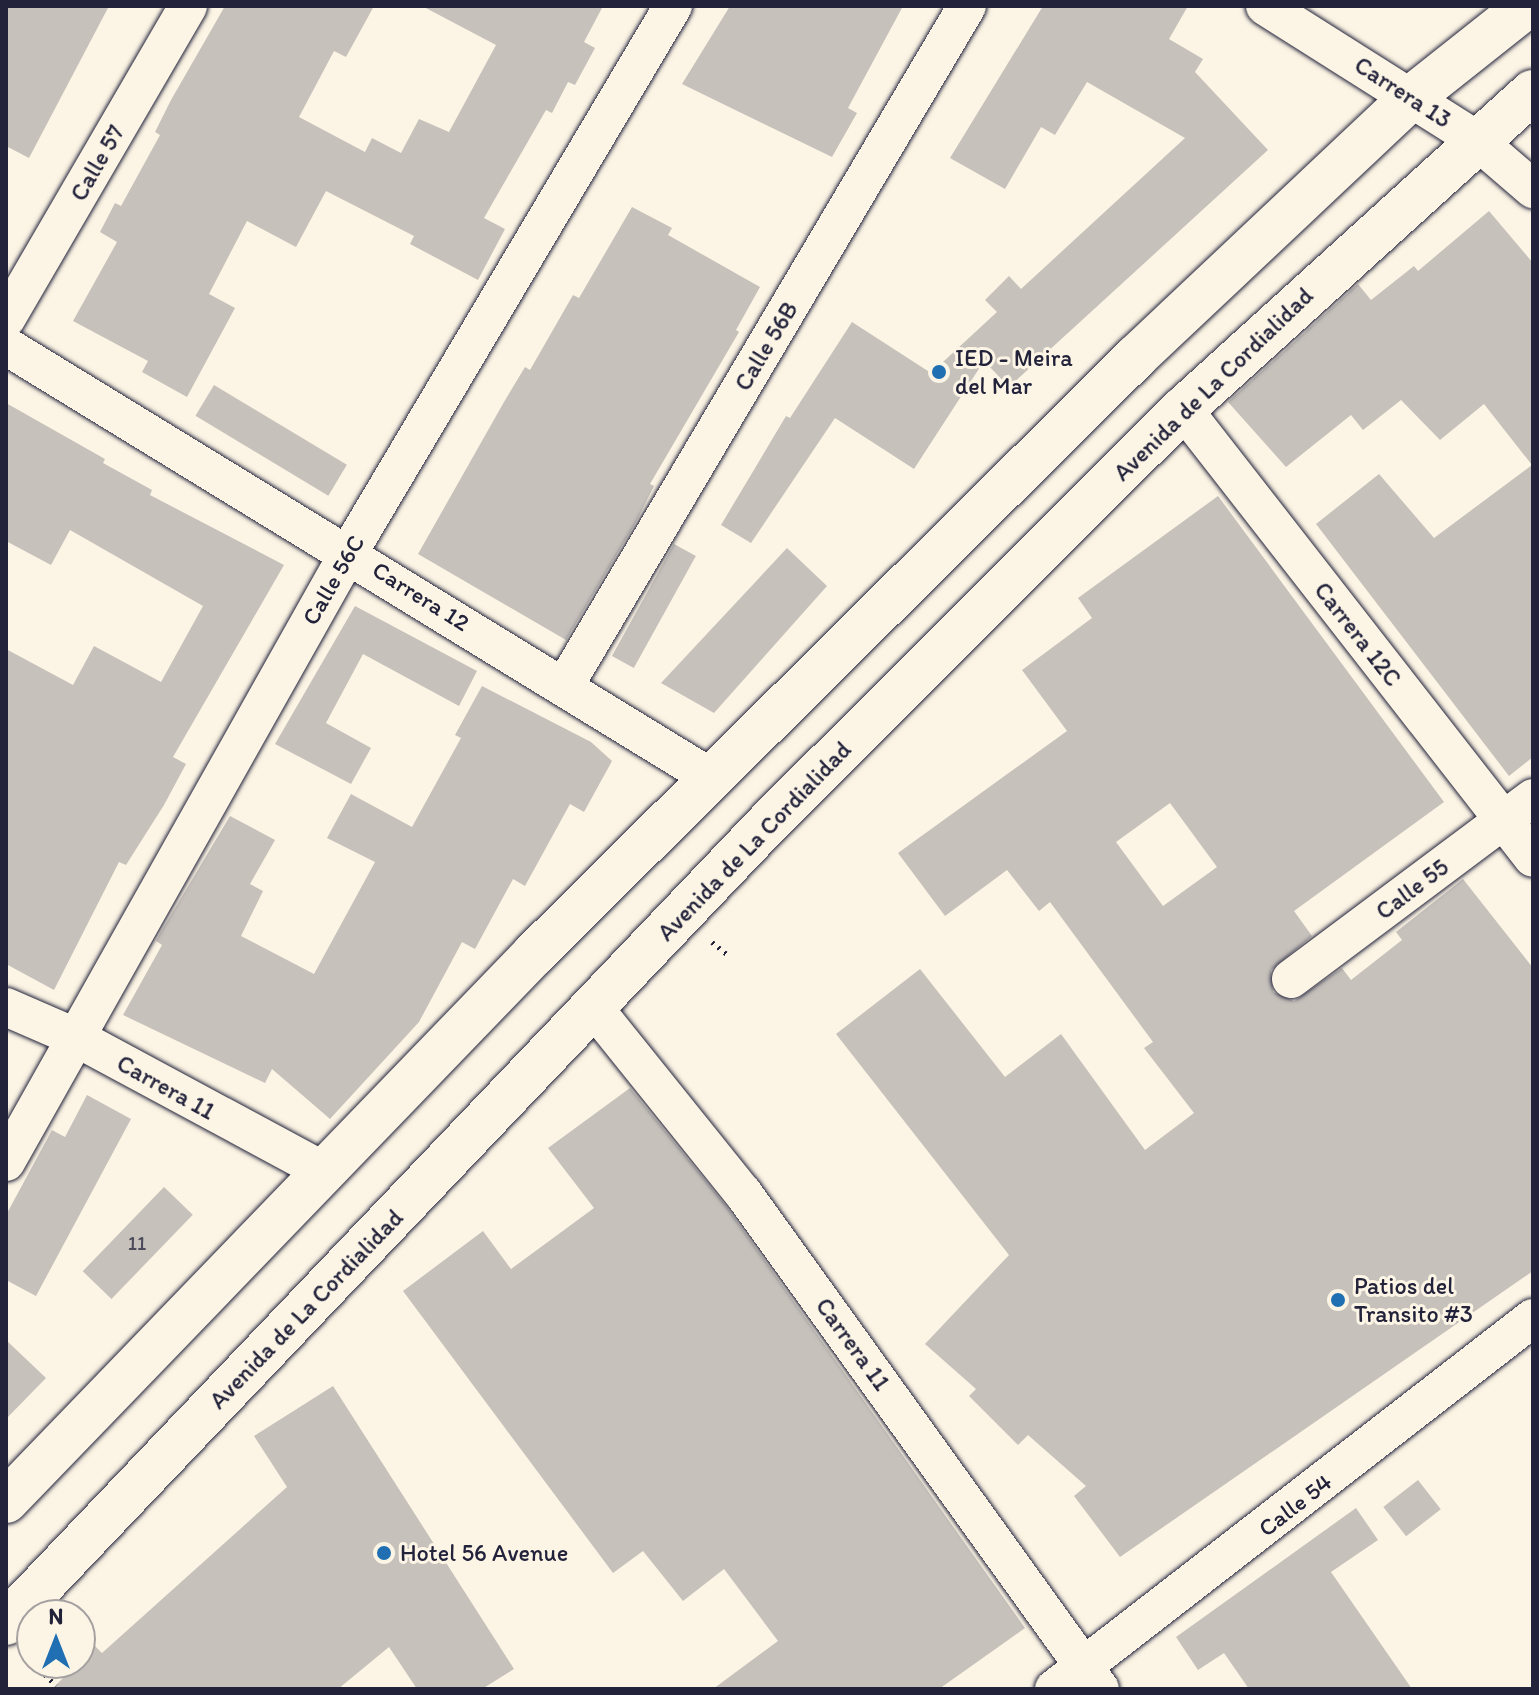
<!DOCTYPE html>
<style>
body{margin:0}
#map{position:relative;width:1539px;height:1695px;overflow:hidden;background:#fcf5e5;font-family:Itim,sans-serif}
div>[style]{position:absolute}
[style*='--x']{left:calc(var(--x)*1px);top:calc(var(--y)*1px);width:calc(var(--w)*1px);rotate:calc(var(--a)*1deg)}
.building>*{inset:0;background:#c6c1bb;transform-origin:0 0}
.path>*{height:5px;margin-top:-2.5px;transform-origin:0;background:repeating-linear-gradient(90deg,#22223b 0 2px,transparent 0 8px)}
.roads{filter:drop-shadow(0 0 2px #22223b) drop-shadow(0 0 2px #22223b)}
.minor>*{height:38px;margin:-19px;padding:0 19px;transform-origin:19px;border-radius:19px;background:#fcf5e5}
.major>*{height:44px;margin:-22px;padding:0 22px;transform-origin:22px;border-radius:22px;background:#fcf5e5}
.dots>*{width:22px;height:22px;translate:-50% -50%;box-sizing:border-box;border:4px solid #fcf5e5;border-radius:50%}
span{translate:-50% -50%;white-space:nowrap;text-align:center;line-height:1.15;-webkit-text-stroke:6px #fcf5e5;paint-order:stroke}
.number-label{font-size:20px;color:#4b4a5b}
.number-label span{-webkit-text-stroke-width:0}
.street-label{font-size:24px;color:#22223b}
.poi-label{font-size:24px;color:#22223b}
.left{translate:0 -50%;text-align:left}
.frame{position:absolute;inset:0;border:8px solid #22223b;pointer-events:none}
.north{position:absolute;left:16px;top:1599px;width:80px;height:80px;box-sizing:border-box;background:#fcf5e5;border:2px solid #a5a1a1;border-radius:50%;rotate:0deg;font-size:22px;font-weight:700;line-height:32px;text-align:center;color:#22223b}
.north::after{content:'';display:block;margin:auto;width:28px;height:36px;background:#1f6fb2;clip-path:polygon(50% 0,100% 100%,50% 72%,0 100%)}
</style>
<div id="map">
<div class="building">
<div style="clip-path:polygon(6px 6px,109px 6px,29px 158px,6px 146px)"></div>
<div style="clip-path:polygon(225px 6px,374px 6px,346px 57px,334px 51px,299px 117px,365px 152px,372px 138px,401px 153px,419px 119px,449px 132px,496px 45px,422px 6px,603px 6px,584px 42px,595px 48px,575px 85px,568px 82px,552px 113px,546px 110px,484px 218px,505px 229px,478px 280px,410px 244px,414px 236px,326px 191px,296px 247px,247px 221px,209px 294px,235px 308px,187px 397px,142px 372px,148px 361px,73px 321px,117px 242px,100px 232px,115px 203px,121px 206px,160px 135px,155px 132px,171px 100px)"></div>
<div style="clip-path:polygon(730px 6px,903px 6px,848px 108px,857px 113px,832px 157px,682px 84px)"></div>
<div style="clip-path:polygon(1043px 6px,1188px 6px,1169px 39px,1203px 59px,1195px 72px,1268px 150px,1009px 387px,984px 361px,914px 469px,835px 418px,751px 543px,721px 525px,786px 416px,790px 418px,852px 322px,931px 373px,997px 312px,985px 300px,1009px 276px,1021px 289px,1185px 138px,1087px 82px,1055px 135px,1041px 127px,1005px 189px,950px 158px)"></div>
<div style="clip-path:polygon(632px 207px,672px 228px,668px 235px,760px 287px,736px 330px,739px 332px,650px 484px,654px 486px,636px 522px,566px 640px,418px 554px,504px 402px,525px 367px,530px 370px,573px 295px,579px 298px)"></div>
<div style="clip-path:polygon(1489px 211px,1533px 263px,1533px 757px,1509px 776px,1316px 524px,1379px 474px,1434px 538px,1532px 465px,1484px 404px,1440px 440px,1401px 400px,1363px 430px,1351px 415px,1286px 467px,1228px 402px,1358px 284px,1371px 300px,1414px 266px,1418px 271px)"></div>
<div style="left:214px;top:385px;width:155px;height:36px;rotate:31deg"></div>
<div style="clip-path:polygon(6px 403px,105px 459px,103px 463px,152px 490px,150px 495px,284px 565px,173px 757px,186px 764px,164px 805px,126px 865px,119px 862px,54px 990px,6px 964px,6px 649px,73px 685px,94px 646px,161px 682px,203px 606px,70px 530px,51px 565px,6px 541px)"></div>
<div style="clip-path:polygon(evenodd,1218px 496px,1444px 802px,1294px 911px,1312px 936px,1271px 970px,1273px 992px,1294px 1001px,1342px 968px,1351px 980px,1402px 940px,1396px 932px,1463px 879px,1533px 968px,1533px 1271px,1120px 1557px,1074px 1496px,1086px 1486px,1028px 1435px,1018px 1445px,969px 1396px,976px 1389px,925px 1344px,1009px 1255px,836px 1034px,920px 969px,1005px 1077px,1061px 1034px,1145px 1150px,1194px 1113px,1144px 1048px,1153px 1042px,1050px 902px,1039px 911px,1007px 870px,945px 916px,898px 853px,1067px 731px,1022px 670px,1092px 618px,1078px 598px,1218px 496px,1170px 803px,1217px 867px,1163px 906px,1116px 842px,1170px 803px)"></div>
<div style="left:674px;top:544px;width:25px;height:128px;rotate:29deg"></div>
<div style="clip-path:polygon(787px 548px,827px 586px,714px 713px,661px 683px)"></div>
<div style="clip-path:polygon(355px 606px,477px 671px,459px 706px,363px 654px,326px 723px,371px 748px,351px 784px,275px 744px)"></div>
<div style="clip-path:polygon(482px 686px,591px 742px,612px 761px,584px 812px,570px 804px,525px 886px,513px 879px,475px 949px,462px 942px,419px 1022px,330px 1119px,272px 1069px,265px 1083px,123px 1015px,162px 945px,156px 941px,162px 930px,230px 816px,275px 840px,250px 884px,263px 891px,241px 936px,314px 974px,375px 862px,327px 838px,351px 794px,412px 827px,461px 738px,455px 735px)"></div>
<div style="clip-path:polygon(630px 1088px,726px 1206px,1025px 1628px,939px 1689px,713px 1689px,778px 1641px,724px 1569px,683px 1601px,643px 1551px,613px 1573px,403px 1291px,483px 1231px,511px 1269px,594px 1208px,548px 1148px)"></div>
<div style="clip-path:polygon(87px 1095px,131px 1119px,36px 1296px,6px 1280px,6px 1215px,52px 1130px,65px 1137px)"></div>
<div style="left:164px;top:1187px;width:40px;height:117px;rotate:44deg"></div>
<div style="clip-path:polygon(6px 1340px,46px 1378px,6px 1419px)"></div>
<div style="clip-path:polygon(333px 1386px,514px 1669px,482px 1689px,417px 1689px,389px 1647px,338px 1689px,52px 1689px,95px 1646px,102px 1653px,287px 1487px,254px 1436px)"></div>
<div style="left:1418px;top:1480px;width:37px;height:44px;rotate:52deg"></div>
<div style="clip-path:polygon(1356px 1508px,1378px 1540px,1331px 1572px,1412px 1689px,1249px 1689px,1224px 1653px,1198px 1670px,1176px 1637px)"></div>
</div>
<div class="path">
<div style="--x:712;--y:942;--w:22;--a:39"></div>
<div style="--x:33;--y:1663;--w:32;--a:44"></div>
</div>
<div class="roads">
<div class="minor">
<div style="--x:1265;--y:6;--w:249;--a:32.3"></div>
<div style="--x:1475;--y:139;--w:77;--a:40.8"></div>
<div style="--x:6;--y:319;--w:362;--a:-59.8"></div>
<div style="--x:6;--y:346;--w:825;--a:31.48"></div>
<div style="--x:1183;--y:409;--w:569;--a:52.06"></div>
<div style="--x:565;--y:685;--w:789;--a:-59.37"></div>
<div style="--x:1291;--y:979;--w:302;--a:-36.8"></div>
<div style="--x:6;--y:1007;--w:75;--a:23.5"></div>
<div style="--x:75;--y:1037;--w:283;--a:28.3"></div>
<div style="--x:594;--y:1008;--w:238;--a:51.2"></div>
<div style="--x:743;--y:1193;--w:611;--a:54.26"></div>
<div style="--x:6;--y:1162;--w:700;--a:-60.65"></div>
<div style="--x:349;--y:552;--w:635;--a:-59.31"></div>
<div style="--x:1054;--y:1689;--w:606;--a:-37.76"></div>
</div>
<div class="major">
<div style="--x:6;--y:1501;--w:760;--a:-46.01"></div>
<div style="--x:534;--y:954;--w:848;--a:-44.76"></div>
<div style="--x:1136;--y:357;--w:379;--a:-43.3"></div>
<div style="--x:1412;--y:97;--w:147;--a:-38.4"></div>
<div style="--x:6;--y:1623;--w:1109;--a:-46.39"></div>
<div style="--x:771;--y:820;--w:582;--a:-44.93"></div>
<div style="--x:1183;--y:409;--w:472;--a:-42.2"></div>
</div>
</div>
<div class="dots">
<div style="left:939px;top:372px;background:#1f6fb2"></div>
<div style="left:1338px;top:1300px;background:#1f6fb2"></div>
<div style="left:384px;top:1553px;background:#1f6fb2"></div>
</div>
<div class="number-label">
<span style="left:137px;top:1243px">11</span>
</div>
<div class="street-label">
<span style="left:1403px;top:92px;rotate:33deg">Carrera 13</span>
<span style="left:97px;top:163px;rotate:-60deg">Calle 57</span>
<span style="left:766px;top:346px;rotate:-59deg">Calle 56B</span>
<span style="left:1213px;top:384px;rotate:-44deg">Avenida de La Cordialidad</span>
<span style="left:333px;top:580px;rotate:-60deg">Calle 56C</span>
<span style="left:421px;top:596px;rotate:32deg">Carrera 12</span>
<span style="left:1358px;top:634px;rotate:52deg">Carrera 12C</span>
<span style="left:754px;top:841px;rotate:-46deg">Avenida de La Cordialidad</span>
<span style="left:1412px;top:889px;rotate:-37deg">Calle 55</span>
<span style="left:166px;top:1087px;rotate:29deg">Carrera 11</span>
<span style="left:306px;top:1309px;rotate:-46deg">Avenida de La Cordialidad</span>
<span style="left:853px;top:1344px;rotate:54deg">Carrera 11</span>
<span style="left:1295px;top:1505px;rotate:-38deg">Calle 54</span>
</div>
<div class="poi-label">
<span class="left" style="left:955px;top:372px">IED - Meira<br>del Mar</span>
<span class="left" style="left:1354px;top:1300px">Patios del<br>Transito #3</span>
<span class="left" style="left:400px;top:1553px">Hotel 56 Avenue</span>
</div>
<div class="frame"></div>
<div class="north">N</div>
</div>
